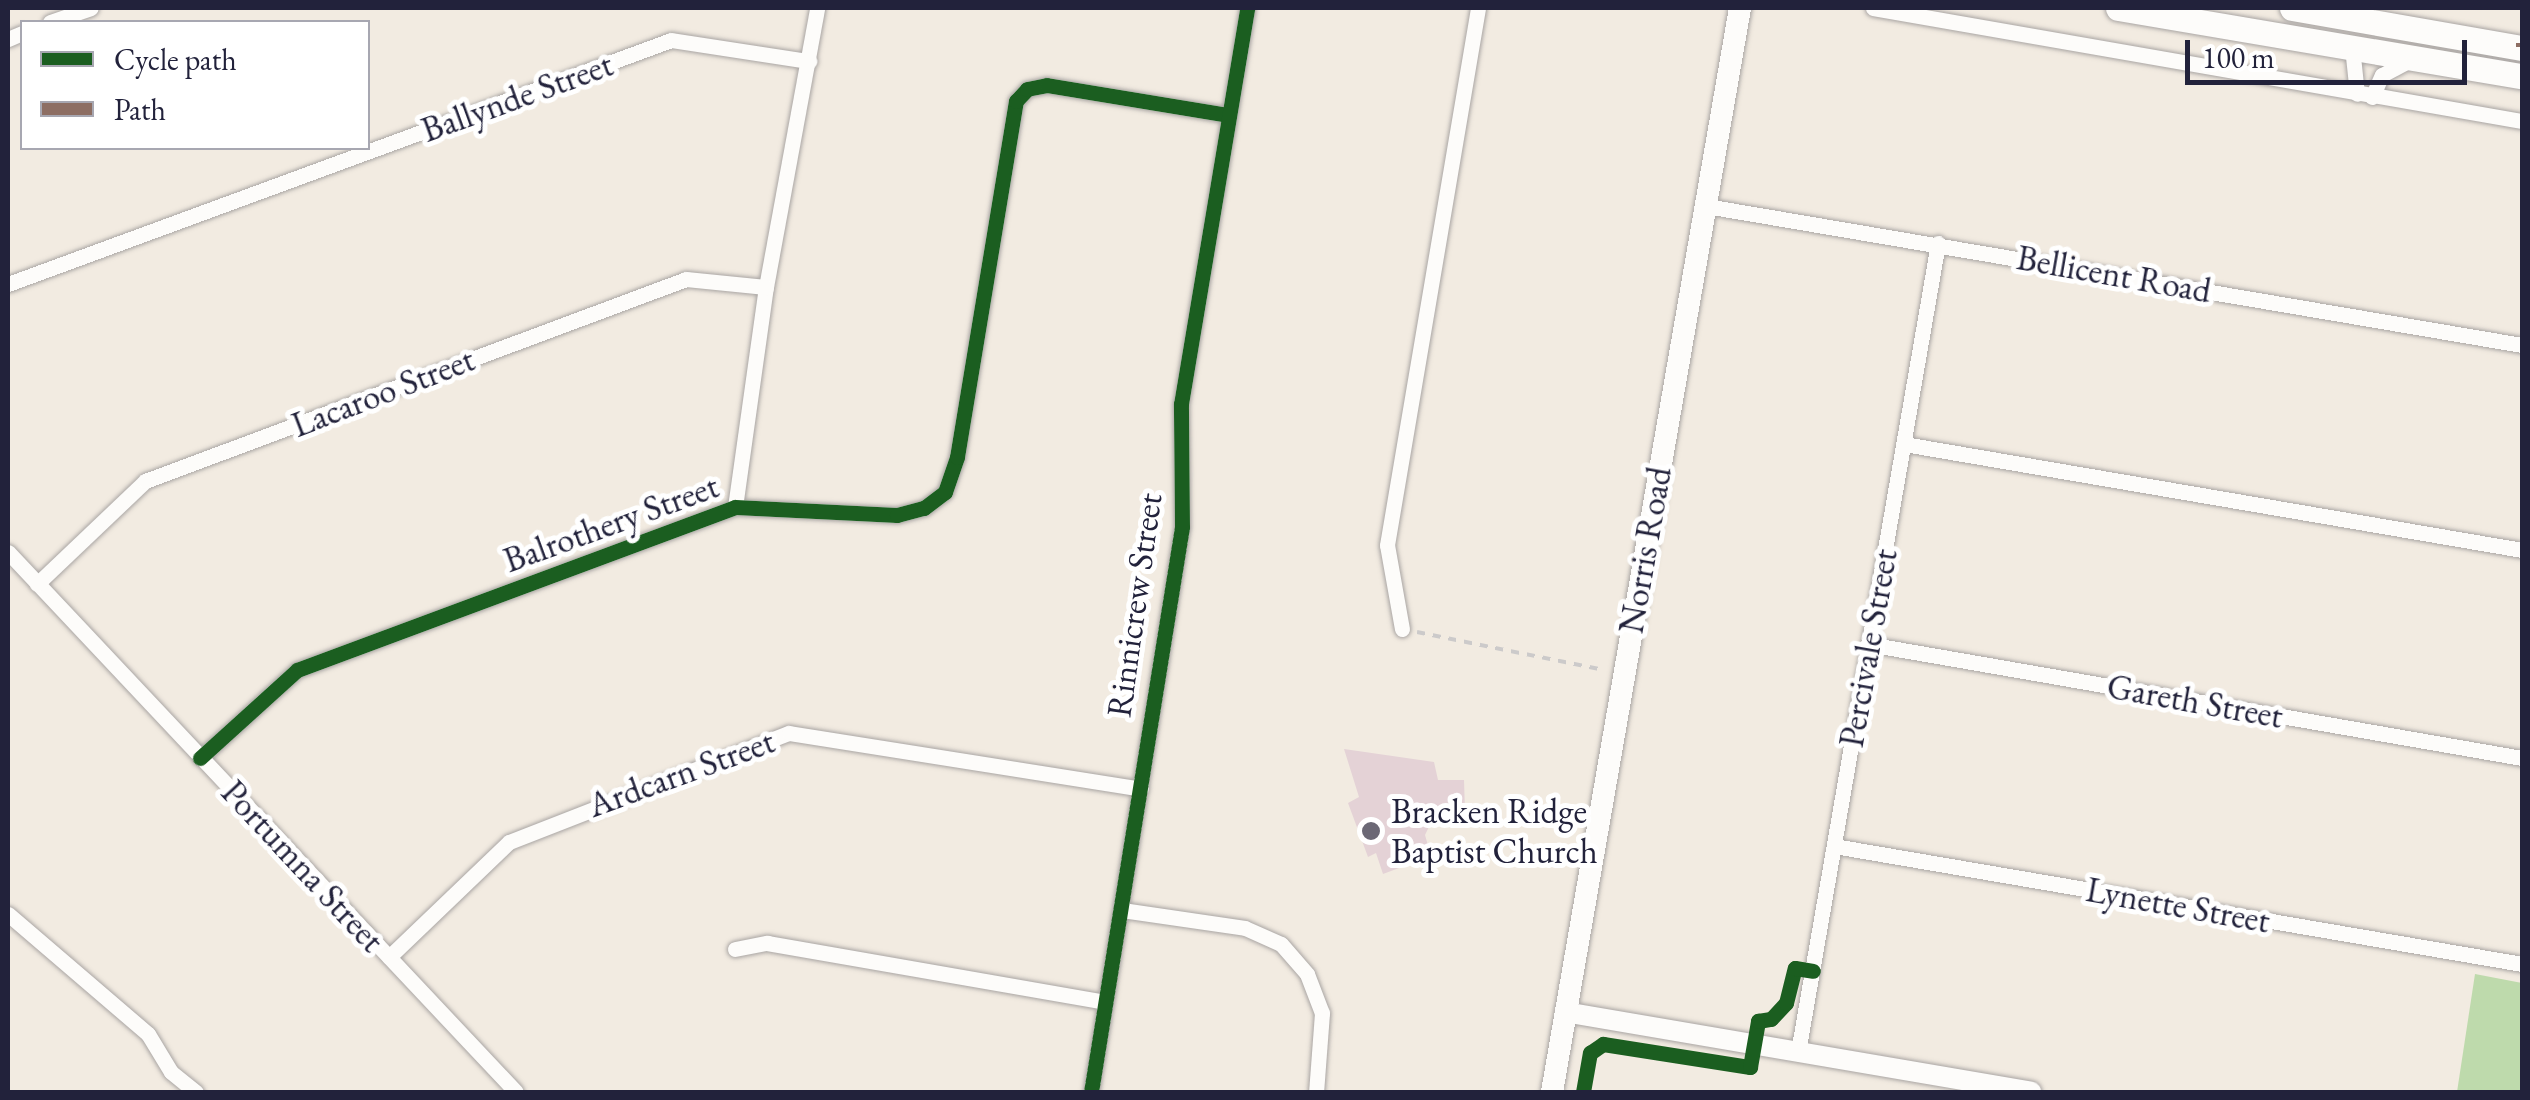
<!DOCTYPE html>
<style>
body{margin:0}
#map{position:relative;width:2530px;height:1100px;overflow:hidden;background:#f2ebe1;font-family:"EB Garamond",serif}
div>[style]{position:absolute}
[style*='--x']{left:calc(var(--x)*1px);top:calc(var(--y)*1px);width:calc(var(--w)*1px);rotate:calc(var(--a)*1deg)}
.green>*{inset:0;background:#bedaac}
.building>*{inset:0;background:#e4d2d6}
.path>*{height:4px;margin-top:-2px;transform-origin:0;background:repeating-linear-gradient(90deg,#cccaca 0 8px,transparent 0 16px)}
.roads{filter:drop-shadow(0 0 2px #a9a5a3) drop-shadow(0 0 2px #a9a5a3)}
.minor>*{height:15px;margin:-7.5px;padding:0 7.5px;transform-origin:7.5px;border-radius:7.5px;background:#fdfcfa}
.tertiary>*{height:20px;margin:-10px;padding:0 10px;transform-origin:10px;border-radius:10px;background:#fdfcfa}
.secondary>*{height:22px;margin:-11px;padding:0 11px;transform-origin:11px;border-radius:11px;background:#fdfcfa}
.primary>*{height:25px;margin:-12.5px;padding:0 12.5px;transform-origin:12.5px;border-radius:12.5px;background:#fdfcfa}
.quiet>*{height:12px;margin-top:-6px;transform-origin:0;background:repeating-linear-gradient(90deg,#8d6e63 0 25px,transparent 0 37px)}
.cycleway>*{height:15px;margin:-7.5px;padding:0 7.5px;transform-origin:7.5px;border-radius:7.5px;background:#1b5e20}
.dots>*{width:28px;height:28px;translate:-50% -50%;box-sizing:border-box;border:5px solid #fff;border-radius:50%}
span{translate:-50% -50%;white-space:nowrap;text-align:center;line-height:1.15;-webkit-text-stroke:10px #fff;paint-order:stroke}
.street-label{font-size:35px;color:#22223b}
.poi-label{font-size:35px;color:#22223b}
.left{translate:0 -50%;text-align:left}
.frame{position:absolute;inset:0;border:10px solid #22223b;pointer-events:none}
.legend{position:absolute;left:20px;top:20px;width:350px;height:130px;box-sizing:border-box;background:#fff;border:2px solid #a7a7b1;margin:0;padding:12px 18px;list-style:none;font-size:30px;color:#22223b}
.legend li{display:flex;align-items:center;gap:20px;height:50px}
.legend b{width:50px;border:2px solid #a7a7b1}
.scale{position:absolute;left:2185px;top:40px;width:282px;height:45px;box-sizing:border-box;border:5px solid #22223b;border-top:0;padding-left:12px;font-size:30px;line-height:35px;white-space:nowrap;color:#22223b;-webkit-text-stroke:8px #fff;paint-order:stroke}
</style>
<div id="map">
<div class="green">
<div style="clip-path:polygon(2475px 974px,2522px 983px,2522px 1092px,2457px 1092px)"></div>
</div>
<div class="building">
<div style="clip-path:polygon(1344px 749px,1434px 762px,1438px 780px,1464px 780px,1465px 811px,1439px 806px,1425px 835px,1431px 856px,1383px 874px,1376px 853px,1368px 857px,1348px 803px,1359px 797px)"></div>
</div>
<div class="path">
<div style="--x:1417;--y:632;--w:191;--a:11.5"></div>
</div>
<div class="roads">
<div class="minor">
<div style="--x:1873;--y:8;--w:659;--a:9.88"></div>
<div style="--x:50;--y:22;--w:43;--a:-18.9"></div>
<div style="--x:8;--y:39;--w:15;--a:-23"></div>
<div style="--x:2352;--y:47;--w:47;--a:83.9"></div>
<div style="--x:2372;--y:97;--w:24;--a:-66"></div>
<div style="--x:2382;--y:75;--w:32;--a:-28"></div>
<div style="--x:1706;--y:206;--w:828;--a:9.67"></div>
<div style="--x:8;--y:284;--w:706;--a:-20.2"></div>
<div style="--x:671;--y:40;--w:140;--a:8.7"></div>
<div style="--x:1904;--y:444;--w:627;--a:9.73"></div>
<div style="--x:735;--y:507;--w:222;--a:-82"></div>
<div style="--x:766;--y:287;--w:284;--a:-79.6"></div>
<div style="--x:8;--y:552;--w:741;--a:46.75"></div>
<div style="--x:37;--y:584;--w:149;--a:-43.6"></div>
<div style="--x:145;--y:481;--w:577;--a:-20.47"></div>
<div style="--x:686;--y:279;--w:80;--a:5.7"></div>
<div style="--x:1402;--y:629;--w:85;--a:-100.1"></div>
<div style="--x:1387;--y:545;--w:545;--a:-80.38"></div>
<div style="--x:1868;--y:644;--w:664;--a:9.89"></div>
<div style="--x:200;--y:758;--w:131;--a:-42.2"></div>
<div style="--x:297;--y:670;--w:467;--a:-20.4"></div>
<div style="--x:735;--y:507;--w:162;--a:2.8"></div>
<div style="--x:897;--y:515;--w:28;--a:-15"></div>
<div style="--x:924;--y:508;--w:26;--a:-37"></div>
<div style="--x:945;--y:492;--w:37;--a:-71"></div>
<div style="--x:957;--y:457;--w:361;--a:-80.6"></div>
<div style="--x:1016;--y:101;--w:16;--a:-47"></div>
<div style="--x:1027;--y:89;--w:20;--a:-11"></div>
<div style="--x:1047;--y:85;--w:183;--a:9.4"></div>
<div style="--x:1834;--y:846;--w:698;--a:9.73"></div>
<div style="--x:1122;--y:910;--w:124;--a:8.3"></div>
<div style="--x:1245;--y:928;--w:39;--a:24"></div>
<div style="--x:1281;--y:944;--w:40;--a:49"></div>
<div style="--x:1307;--y:974;--w:42;--a:69"></div>
<div style="--x:1322;--y:1013;--w:79;--a:94.3"></div>
<div style="--x:8;--y:914;--w:184;--a:40.6"></div>
<div style="--x:148;--y:1034;--w:44;--a:58.8"></div>
<div style="--x:171;--y:1072;--w:32;--a:39"></div>
<div style="--x:735;--y:949;--w:33;--a:-11"></div>
<div style="--x:767;--y:943;--w:343;--a:9.9"></div>
<div style="--x:389;--y:957;--w:166;--a:-43.8"></div>
<div style="--x:509;--y:842;--w:300;--a:-21.3"></div>
<div style="--x:789;--y:733;--w:356;--a:9"></div>
<div style="--x:1798;--y:1052;--w:821;--a:-80.18"></div>
<div style="--x:1091;--y:1092;--w:572;--a:-80.85"></div>
<div style="--x:1182;--y:527;--w:123;--a:-90.5"></div>
<div style="--x:1181;--y:404;--w:401;--a:-80.5"></div>
</div>
<div class="tertiary">
<div style="--x:1565;--y:1012;--w:473;--a:9.7"></div>
</div>
<div class="secondary">
<div style="--x:1552;--y:1092;--w:1100;--a:-80.16"></div>
</div>
<div class="primary">
<div style="--x:2118;--y:8;--w:410;--a:9.6"></div>
<div style="--x:2292;--y:8;--w:233;--a:9.9"></div>
</div>
</div>
<div class="quiet">
<div style="--x:2522;--y:47;--w:4;--a:-90"></div>
</div>
<div class="cycleway">
<div style="--x:200;--y:758;--w:131;--a:-42.2"></div>
<div style="--x:297;--y:670;--w:467;--a:-20.4"></div>
<div style="--x:735;--y:507;--w:162;--a:2.8"></div>
<div style="--x:897;--y:515;--w:28;--a:-15"></div>
<div style="--x:924;--y:508;--w:26;--a:-37"></div>
<div style="--x:945;--y:492;--w:37;--a:-71"></div>
<div style="--x:957;--y:457;--w:361;--a:-80.6"></div>
<div style="--x:1016;--y:101;--w:16;--a:-47"></div>
<div style="--x:1027;--y:89;--w:20;--a:-11"></div>
<div style="--x:1047;--y:85;--w:183;--a:9.4"></div>
<div style="--x:1091;--y:1092;--w:572;--a:-80.85"></div>
<div style="--x:1182;--y:527;--w:123;--a:-90.5"></div>
<div style="--x:1181;--y:404;--w:401;--a:-80.5"></div>
<div style="--x:1583;--y:1092;--w:40;--a:-80"></div>
<div style="--x:1590;--y:1053;--w:16;--a:-35"></div>
<div style="--x:1603;--y:1044;--w:149;--a:8.9"></div>
<div style="--x:1750;--y:1067;--w:47;--a:-80.1"></div>
<div style="--x:1758;--y:1021;--w:13;--a:-9"></div>
<div style="--x:1771;--y:1019;--w:22;--a:-47"></div>
<div style="--x:1786;--y:1003;--w:36;--a:-76"></div>
<div style="--x:1795;--y:968;--w:18;--a:9"></div>
</div>
<div class="dots">
<div style="left:1371px;top:831px;background:#6b6875"></div>
</div>
<div class="street-label">
<span style="left:517px;top:97px;rotate:-20deg">Ballynde Street</span>
<span style="left:2114px;top:274px;rotate:10deg">Bellicent Road</span>
<span style="left:383px;top:392px;rotate:-21deg">Lacaroo Street</span>
<span style="left:611px;top:523px;rotate:-20deg">Balrothery Street</span>
<span style="left:1645px;top:550px;rotate:-80deg">Norris Road</span>
<span style="left:1134px;top:605px;rotate:-82deg">Rinnicrew Street</span>
<span style="left:1868px;top:648px;rotate:-80deg">Percivale Street</span>
<span style="left:2195px;top:701px;rotate:10deg">Gareth Street</span>
<span style="left:681px;top:773px;rotate:-20deg">Ardcarn Street</span>
<span style="left:303px;top:866px;rotate:47deg">Portumna Street</span>
<span style="left:2178px;top:905px;rotate:10deg">Lynette Street</span>
</div>
<div class="poi-label">
<span class="left" style="left:1391px;top:831px">Bracken Ridge<br>Baptist Church</span>
</div>
<div class="frame"></div>
<ul class="legend">
<li><b style="height:12px;background:#1b5e20"></b>Cycle path</li>
<li><b style="height:12px;background:#8d6e63"></b>Path</li>
</ul>
<div class="scale">100 m</div>
</div>
